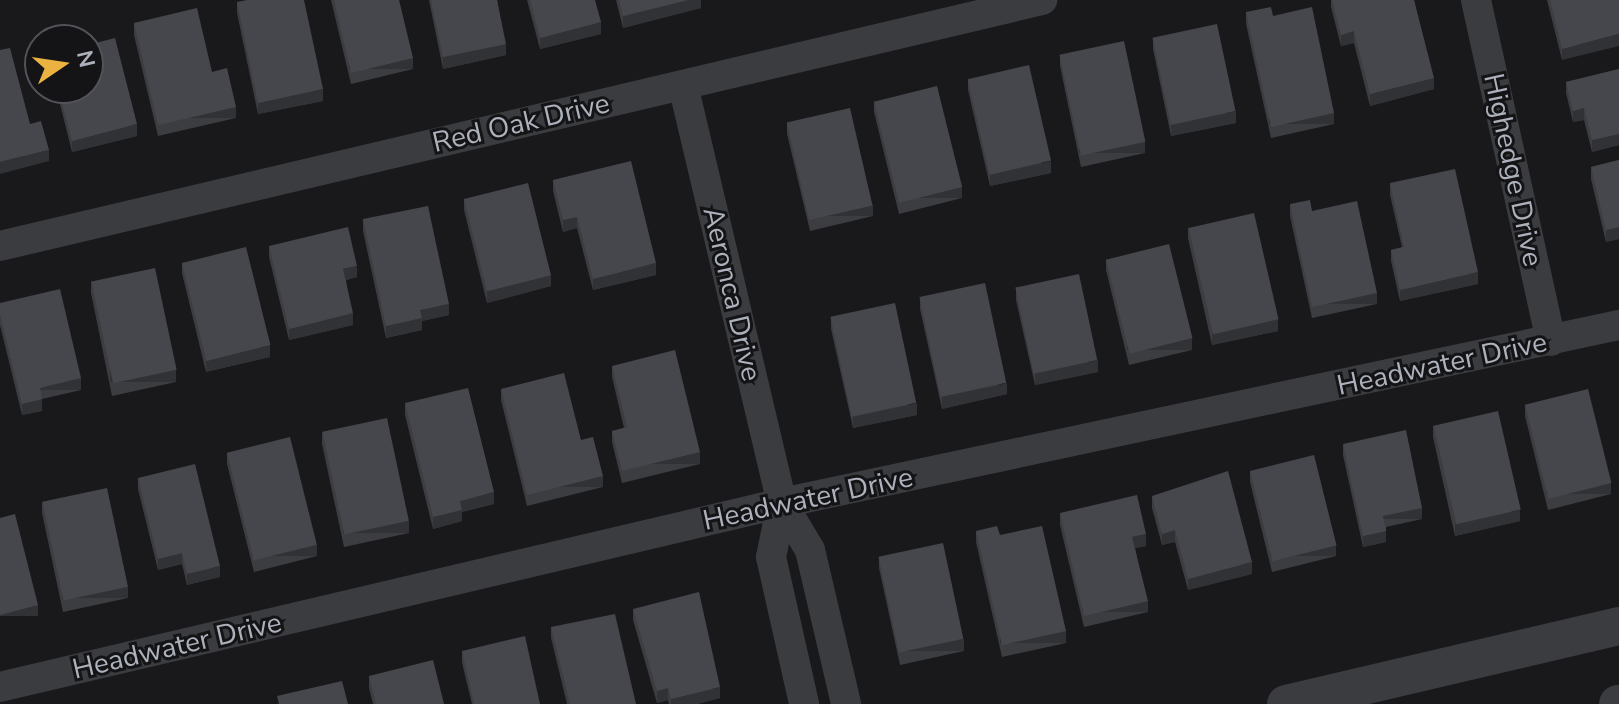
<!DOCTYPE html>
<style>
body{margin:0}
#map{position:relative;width:1619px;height:704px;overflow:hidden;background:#19191c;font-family:"Nunito Sans",sans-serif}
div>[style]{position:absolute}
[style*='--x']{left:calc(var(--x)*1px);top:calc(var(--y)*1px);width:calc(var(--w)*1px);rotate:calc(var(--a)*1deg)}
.minor>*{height:30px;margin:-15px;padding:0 15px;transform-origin:15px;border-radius:15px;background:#3b3c40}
.tertiary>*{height:38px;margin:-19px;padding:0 19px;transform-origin:19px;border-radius:19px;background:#3b3c40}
.wall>*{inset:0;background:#3c3d41}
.shaded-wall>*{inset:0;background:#313235;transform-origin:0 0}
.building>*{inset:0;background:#46474c;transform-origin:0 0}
span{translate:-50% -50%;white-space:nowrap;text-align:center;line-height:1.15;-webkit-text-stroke:6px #141417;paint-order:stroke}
.street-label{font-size:28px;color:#acb1bb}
.north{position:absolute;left:24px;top:24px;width:80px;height:80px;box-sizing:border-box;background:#141417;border:2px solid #515359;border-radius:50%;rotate:77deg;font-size:22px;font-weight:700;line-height:32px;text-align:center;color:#acb1bb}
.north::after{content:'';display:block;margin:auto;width:28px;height:36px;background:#ecb241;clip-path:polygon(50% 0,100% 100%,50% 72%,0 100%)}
</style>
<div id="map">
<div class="minor">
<div style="--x:1476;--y:0;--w:349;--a:77.6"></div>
<div style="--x:683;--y:85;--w:430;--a:76.7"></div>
<div style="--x:782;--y:503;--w:55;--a:59.2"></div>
<div style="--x:810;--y:550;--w:158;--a:76.8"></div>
<div style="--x:0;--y:246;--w:1071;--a:-13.28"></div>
<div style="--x:782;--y:503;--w:55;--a:101.5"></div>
<div style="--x:771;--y:557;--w:151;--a:77.3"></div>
<div style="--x:0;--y:687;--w:803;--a:-13.24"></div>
<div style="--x:782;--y:503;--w:856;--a:-12.01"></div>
</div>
<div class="tertiary">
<div style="--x:1286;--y:704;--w:342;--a:-13.2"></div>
<div style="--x:1618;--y:704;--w:1;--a:0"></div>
</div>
<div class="wall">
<div style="clip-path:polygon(331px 0,399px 0,413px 69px,351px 84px)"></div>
<div style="clip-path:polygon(429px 0,497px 0,506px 55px,443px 69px)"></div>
<div style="clip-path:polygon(527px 0,595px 0,601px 34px,540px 49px)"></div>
<div style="clip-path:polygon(616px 0,701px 0,701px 8px,623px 28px)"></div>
<div style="clip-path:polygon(1331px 0,1414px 0,1434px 89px,1370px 106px,1354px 43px,1341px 46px,1331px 7px)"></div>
<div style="clip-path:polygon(1547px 0,1619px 0,1562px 60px)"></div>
<div style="clip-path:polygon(237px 2px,323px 101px,258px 114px,237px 13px)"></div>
<div style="clip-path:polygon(1246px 12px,1273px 16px,1334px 124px,1271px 138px,1246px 24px)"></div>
<div style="clip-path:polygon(134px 23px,212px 72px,236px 118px,158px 136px,134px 35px)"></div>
<div style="clip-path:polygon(1153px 38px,1236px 123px,1171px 136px,1153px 49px)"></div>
<div style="clip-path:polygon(1060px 55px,1145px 153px,1081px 167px,1060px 66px)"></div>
<div style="clip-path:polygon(1619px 69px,1619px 145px,1592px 152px,1584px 120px,1573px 122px,1566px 93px,1566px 82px)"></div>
<div style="clip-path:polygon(968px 79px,1051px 173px,990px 186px,968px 90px)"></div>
<div style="clip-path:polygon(56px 88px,88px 88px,137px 136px,72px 152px)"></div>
<div style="clip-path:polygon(874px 101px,962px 198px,899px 214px,874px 112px)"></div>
<div style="clip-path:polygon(787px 123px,873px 216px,810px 231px,787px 134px)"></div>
<div style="clip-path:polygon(1619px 160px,1619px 239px,1606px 242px,1591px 179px,1591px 167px)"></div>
<div style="clip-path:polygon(553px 180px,656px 275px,593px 290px,577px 228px,563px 232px,553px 191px)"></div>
<div style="clip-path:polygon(1390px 183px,1478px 284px,1400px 301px,1391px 261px,1391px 250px,1402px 247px,1390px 195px)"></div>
<div style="clip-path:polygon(464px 199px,551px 286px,487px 303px,464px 210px)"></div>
<div style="clip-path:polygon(1290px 204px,1377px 304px,1312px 318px,1290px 216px)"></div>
<div style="clip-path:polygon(363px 219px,449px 315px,422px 321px,422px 330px,386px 338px,363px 231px)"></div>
<div style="clip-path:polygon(1188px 227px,1278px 331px,1212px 345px,1188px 238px)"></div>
<div style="clip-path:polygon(269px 246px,357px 277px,346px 280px,353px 325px,289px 340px,269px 257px)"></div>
<div style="clip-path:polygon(1106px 259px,1192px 350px,1129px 365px,1106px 270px)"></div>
<div style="clip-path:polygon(182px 262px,270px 357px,206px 372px,182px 273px)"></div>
<div style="clip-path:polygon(91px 281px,176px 382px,112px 396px,91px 293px)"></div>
<div style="clip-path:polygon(1016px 288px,1098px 372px,1035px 385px,1016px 300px)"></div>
<div style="clip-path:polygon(920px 298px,1007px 394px,942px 409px,920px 309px)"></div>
<div style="clip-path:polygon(0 303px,81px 390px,42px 399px,42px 411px,22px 415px,0 325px)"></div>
<div style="clip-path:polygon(831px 318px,917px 415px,853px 428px,831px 329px)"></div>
<div style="clip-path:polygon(612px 366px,700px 464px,622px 483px,612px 442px,612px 431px,624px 428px,612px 377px)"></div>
<div style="clip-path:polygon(501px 389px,581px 440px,603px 487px,527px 506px,501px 400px)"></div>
<div style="clip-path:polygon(405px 403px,494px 504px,462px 512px,462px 521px,433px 529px,405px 415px)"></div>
<div style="clip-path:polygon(1525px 405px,1611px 494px,1548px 510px,1525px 416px)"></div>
<div style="clip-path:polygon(1433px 425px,1520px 521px,1455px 536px,1433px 437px)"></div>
<div style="clip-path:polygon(322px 432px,409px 533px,344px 547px,322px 444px)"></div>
<div style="clip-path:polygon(1343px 444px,1422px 519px,1386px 527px,1386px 542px,1363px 547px,1343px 455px)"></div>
<div style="clip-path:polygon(227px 453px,317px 556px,254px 572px,227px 464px)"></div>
<div style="clip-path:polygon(1250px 471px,1336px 556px,1272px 572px,1250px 482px)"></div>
<div style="clip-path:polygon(138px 478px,220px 577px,187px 585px,182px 564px,158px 570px,138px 489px)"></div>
<div style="clip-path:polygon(1152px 496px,1252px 574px,1188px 590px,1175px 542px,1162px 545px,1152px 508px)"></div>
<div style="clip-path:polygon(42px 502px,128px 598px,63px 612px,42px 513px)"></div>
<div style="clip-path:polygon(1060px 513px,1146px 546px,1135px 548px,1148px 612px,1084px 627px,1060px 525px)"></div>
<div style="clip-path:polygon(976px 531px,1000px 535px,1066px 643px,1002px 657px,976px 542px)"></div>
<div style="clip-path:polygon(879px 557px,964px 651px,900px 665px,879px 568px)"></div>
<div style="clip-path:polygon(633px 609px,720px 698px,697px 704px,669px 704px,668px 700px,657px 703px,633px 620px)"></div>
<div style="clip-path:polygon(551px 627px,636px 704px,567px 704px,551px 638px)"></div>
<div style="clip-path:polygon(462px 651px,540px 704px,472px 704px,462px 663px)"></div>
<div style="clip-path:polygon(369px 676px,444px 704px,373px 704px,369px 688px)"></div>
</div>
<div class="shaded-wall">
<div style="clip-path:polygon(688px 0,701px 0,701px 8px,623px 28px,623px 16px)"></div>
<div style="clip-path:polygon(601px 22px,601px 34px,540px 49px,540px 38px)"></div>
<div style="clip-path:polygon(1354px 31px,1354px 43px,1341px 46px,1341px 35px)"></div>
<div style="clip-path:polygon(1619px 34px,1619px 46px,1562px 60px,1562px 49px)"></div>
<div style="clip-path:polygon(506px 44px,506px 55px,443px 69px,443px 57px)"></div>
<div style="left:413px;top:58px;width:11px;height:64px;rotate:90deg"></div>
<div style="clip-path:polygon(1434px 78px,1434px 89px,1370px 106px,1370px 94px)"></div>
<div style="clip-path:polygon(323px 89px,323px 101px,258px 114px,258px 103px)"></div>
<div style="left:236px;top:107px;width:11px;height:80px;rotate:90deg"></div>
<div style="clip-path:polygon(1584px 108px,1584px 120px,1573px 122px,1573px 111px)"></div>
<div style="clip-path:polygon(1236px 111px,1236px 123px,1171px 136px,1171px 125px)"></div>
<div style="left:1334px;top:113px;width:11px;height:65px;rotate:90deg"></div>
<div style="clip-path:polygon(137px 124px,137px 136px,72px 152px,72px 141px)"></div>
<div style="clip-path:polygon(1619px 134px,1619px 145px,1592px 152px,1592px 140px)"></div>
<div style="left:1145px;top:142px;width:11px;height:66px;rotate:90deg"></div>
<div style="clip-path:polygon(49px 150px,49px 161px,0 174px,0 162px)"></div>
<div style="clip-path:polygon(1051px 161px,1051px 173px,990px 186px,990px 175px)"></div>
<div style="left:962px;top:187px;width:11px;height:65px;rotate:90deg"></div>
<div style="left:873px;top:205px;width:11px;height:65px;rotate:90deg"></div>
<div style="clip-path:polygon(577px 217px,577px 228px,563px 232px,563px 220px)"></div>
<div style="clip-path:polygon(1619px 227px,1619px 239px,1606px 242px,1606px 230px)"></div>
<div style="clip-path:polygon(656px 263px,656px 275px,593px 290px,593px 279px)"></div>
<div style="clip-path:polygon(357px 266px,357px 277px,343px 281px,343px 269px)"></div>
<div style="clip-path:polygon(1478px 272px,1478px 284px,1400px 301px,1400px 290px)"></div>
<div style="clip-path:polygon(551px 275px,551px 286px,487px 303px,487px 291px)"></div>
<div style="left:1377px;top:293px;width:11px;height:66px;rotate:90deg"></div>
<div style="clip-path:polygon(449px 304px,449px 315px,422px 321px,422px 330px,386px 338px,386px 326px,420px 310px)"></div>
<div style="clip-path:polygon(353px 313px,353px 325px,289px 340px,289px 329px)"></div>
<div style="clip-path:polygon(1278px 319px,1278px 331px,1212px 345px,1212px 334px)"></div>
<div style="left:1192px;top:338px;width:12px;height:65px;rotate:90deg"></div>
<div style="clip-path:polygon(270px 345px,270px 357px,206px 372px,206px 361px)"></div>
<div style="clip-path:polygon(1098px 360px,1098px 372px,1035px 385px,1035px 374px)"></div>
<div style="left:176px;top:370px;width:12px;height:66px;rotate:90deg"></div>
<div style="left:81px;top:378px;width:12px;height:42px;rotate:90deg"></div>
<div style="clip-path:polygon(1007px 383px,1007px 394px,942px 409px,942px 397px)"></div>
<div style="clip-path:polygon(42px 399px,42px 411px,22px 415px,22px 404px)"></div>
<div style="clip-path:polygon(917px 403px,917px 415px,853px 428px,853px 417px)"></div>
<div style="left:700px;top:452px;width:12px;height:80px;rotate:90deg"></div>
<div style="left:603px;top:476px;width:11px;height:78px;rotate:90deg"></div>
<div style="left:1611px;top:483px;width:11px;height:65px;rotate:90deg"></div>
<div style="clip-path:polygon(494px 492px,494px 504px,462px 512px,462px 521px,433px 529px,433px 517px,460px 501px)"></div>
<div style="left:1422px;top:508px;width:11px;height:40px;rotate:90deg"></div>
<div style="clip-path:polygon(1520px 510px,1520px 521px,1455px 536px,1455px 524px)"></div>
<div style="left:409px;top:521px;width:12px;height:66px;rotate:90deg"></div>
<div style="clip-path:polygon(1175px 530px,1175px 542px,1162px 545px,1162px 534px)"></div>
<div style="clip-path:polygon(1386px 531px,1386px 542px,1363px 547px,1363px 536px)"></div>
<div style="clip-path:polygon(1146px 534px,1146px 546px,1132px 549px,1132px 537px)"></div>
<div style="left:317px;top:545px;width:11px;height:65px;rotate:90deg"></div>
<div style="left:1336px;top:545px;width:11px;height:66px;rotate:90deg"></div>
<div style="clip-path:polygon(182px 553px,182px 564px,158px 570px,158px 559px)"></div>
<div style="clip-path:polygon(1252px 562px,1252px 574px,1188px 590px,1188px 579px)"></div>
<div style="clip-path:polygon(220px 566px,220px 577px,187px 585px,187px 574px)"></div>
<div style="left:128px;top:587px;width:11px;height:66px;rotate:90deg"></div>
<div style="left:1148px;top:601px;width:11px;height:66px;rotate:90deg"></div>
<div style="left:38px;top:605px;width:11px;height:39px;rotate:90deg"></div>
<div style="left:1066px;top:631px;width:12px;height:66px;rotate:90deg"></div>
<div style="left:964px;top:639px;width:12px;height:66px;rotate:90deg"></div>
<div style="clip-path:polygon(720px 687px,720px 698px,697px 704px,671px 704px,671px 699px)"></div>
<div style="clip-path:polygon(668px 688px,668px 700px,657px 703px,657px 691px)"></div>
</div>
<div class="building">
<div style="clip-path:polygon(247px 0,304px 0,323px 89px,258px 103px,237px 2px)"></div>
<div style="clip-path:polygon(334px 0,399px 0,413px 58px,351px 73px)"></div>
<div style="clip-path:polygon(431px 0,497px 0,506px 44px,443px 57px)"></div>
<div style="clip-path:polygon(530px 0,595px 0,601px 22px,540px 38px)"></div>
<div style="clip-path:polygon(619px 0,688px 0,623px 16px)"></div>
<div style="clip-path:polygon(1332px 0,1414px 0,1434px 78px,1370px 94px,1354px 31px,1341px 35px)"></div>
<div style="clip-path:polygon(1550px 0,1619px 0,1619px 34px,1562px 49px)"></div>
<div style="clip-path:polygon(1271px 7px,1273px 16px,1312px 7px,1334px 113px,1271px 127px,1246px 12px)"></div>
<div style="clip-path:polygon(197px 8px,212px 72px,227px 68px,236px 107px,158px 125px,134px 23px)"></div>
<div style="left:1217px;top:24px;width:89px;height:66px;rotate:78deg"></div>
<div style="clip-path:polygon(115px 38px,137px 124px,72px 141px,58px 88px,88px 88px,88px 45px)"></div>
<div style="left:1124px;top:41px;width:103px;height:66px;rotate:78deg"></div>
<div style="clip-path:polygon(10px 48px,30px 124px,41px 121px,49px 150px,0 162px,0 50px)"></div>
<div style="left:1029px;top:65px;width:98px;height:63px;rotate:77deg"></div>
<div style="clip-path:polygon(1619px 69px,1619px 134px,1592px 140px,1584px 108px,1573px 111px,1566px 82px)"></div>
<div style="left:937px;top:86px;width:104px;height:65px;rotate:76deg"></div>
<div style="left:850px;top:108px;width:100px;height:65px;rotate:77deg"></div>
<div style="clip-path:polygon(1619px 160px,1619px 227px,1606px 230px,1591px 167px)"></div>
<div style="clip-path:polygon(631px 161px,656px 263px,593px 279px,577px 217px,563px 220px,553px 180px)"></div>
<div style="clip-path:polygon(1455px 169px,1478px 272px,1400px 290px,1391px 250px,1404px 247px,1390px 183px)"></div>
<div style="left:528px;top:183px;width:95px;height:66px;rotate:76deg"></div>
<div style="clip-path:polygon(1310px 200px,1312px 211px,1357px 201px,1377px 293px,1312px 307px,1290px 204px)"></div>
<div style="clip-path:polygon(428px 206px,449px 304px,420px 310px,422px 318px,386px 326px,363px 219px)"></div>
<div style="left:1254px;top:213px;width:109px;height:67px;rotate:77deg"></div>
<div style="clip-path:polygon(348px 227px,357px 266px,343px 269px,353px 313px,289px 329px,269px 246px)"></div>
<div style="left:1169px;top:244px;width:97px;height:65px;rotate:76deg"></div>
<div style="left:246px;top:247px;width:101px;height:66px;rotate:76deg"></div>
<div style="left:155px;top:268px;width:104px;height:65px;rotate:78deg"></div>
<div style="left:1079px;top:274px;width:88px;height:65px;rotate:78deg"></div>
<div style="left:985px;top:283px;width:102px;height:67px;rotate:78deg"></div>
<div style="clip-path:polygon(60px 289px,81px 378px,40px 388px,42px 399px,22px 404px,0 314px,0 303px)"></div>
<div style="left:895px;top:303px;width:102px;height:66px;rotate:78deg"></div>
<div style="clip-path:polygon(675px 350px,700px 452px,622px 471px,612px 431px,627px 427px,612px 366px)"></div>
<div style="clip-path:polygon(564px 373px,581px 440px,593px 437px,603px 476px,527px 495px,501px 389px)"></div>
<div style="clip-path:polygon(468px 388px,494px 492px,460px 501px,462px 510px,433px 517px,405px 403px)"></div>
<div style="left:1588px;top:389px;width:97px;height:65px;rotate:76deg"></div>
<div style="left:1498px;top:411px;width:101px;height:66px;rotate:77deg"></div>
<div style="left:387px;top:418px;width:105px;height:66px;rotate:78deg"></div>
<div style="clip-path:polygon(1406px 430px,1422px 508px,1383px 516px,1386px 531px,1363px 536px,1343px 444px)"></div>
<div style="left:290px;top:437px;width:111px;height:65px;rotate:76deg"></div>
<div style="left:1314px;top:455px;width:93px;height:66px;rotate:76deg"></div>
<div style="clip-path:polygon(195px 464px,220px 566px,187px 574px,182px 553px,158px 559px,138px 478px)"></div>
<div style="clip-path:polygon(1228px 471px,1252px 562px,1188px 579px,1175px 530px,1162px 534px,1152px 496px)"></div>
<div style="left:107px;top:488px;width:101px;height:66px;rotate:78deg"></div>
<div style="clip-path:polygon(1137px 495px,1146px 534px,1132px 537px,1148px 601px,1084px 616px,1060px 513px)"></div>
<div style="clip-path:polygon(15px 514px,38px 605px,0 615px,0 518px)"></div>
<div style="clip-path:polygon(997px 526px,1000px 535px,1042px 526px,1066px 631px,1002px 645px,976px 531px)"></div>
<div style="left:943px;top:543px;width:98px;height:66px;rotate:78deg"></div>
<div style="clip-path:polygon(699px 592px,720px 687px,671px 699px,668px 688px,657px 691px,633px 609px)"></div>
<div style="clip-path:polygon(615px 614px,636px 704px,570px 704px,551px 627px)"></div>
<div style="clip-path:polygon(525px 636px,540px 704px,474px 704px,462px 651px)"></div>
<div style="clip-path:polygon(433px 660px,444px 704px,376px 704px,369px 676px)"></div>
<div style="clip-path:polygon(342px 681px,348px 704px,279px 704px,277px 696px)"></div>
</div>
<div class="street-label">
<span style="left:521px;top:123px;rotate:-13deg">Red Oak Drive</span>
<span style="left:1513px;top:170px;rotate:78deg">Highedge Drive</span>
<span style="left:732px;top:294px;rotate:77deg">Aeronca Drive</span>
<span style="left:1442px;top:364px;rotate:-12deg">Headwater Drive</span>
<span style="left:808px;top:499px;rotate:-12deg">Headwater Drive</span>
<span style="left:177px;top:646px;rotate:-13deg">Headwater Drive</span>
</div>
<div class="north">N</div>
</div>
